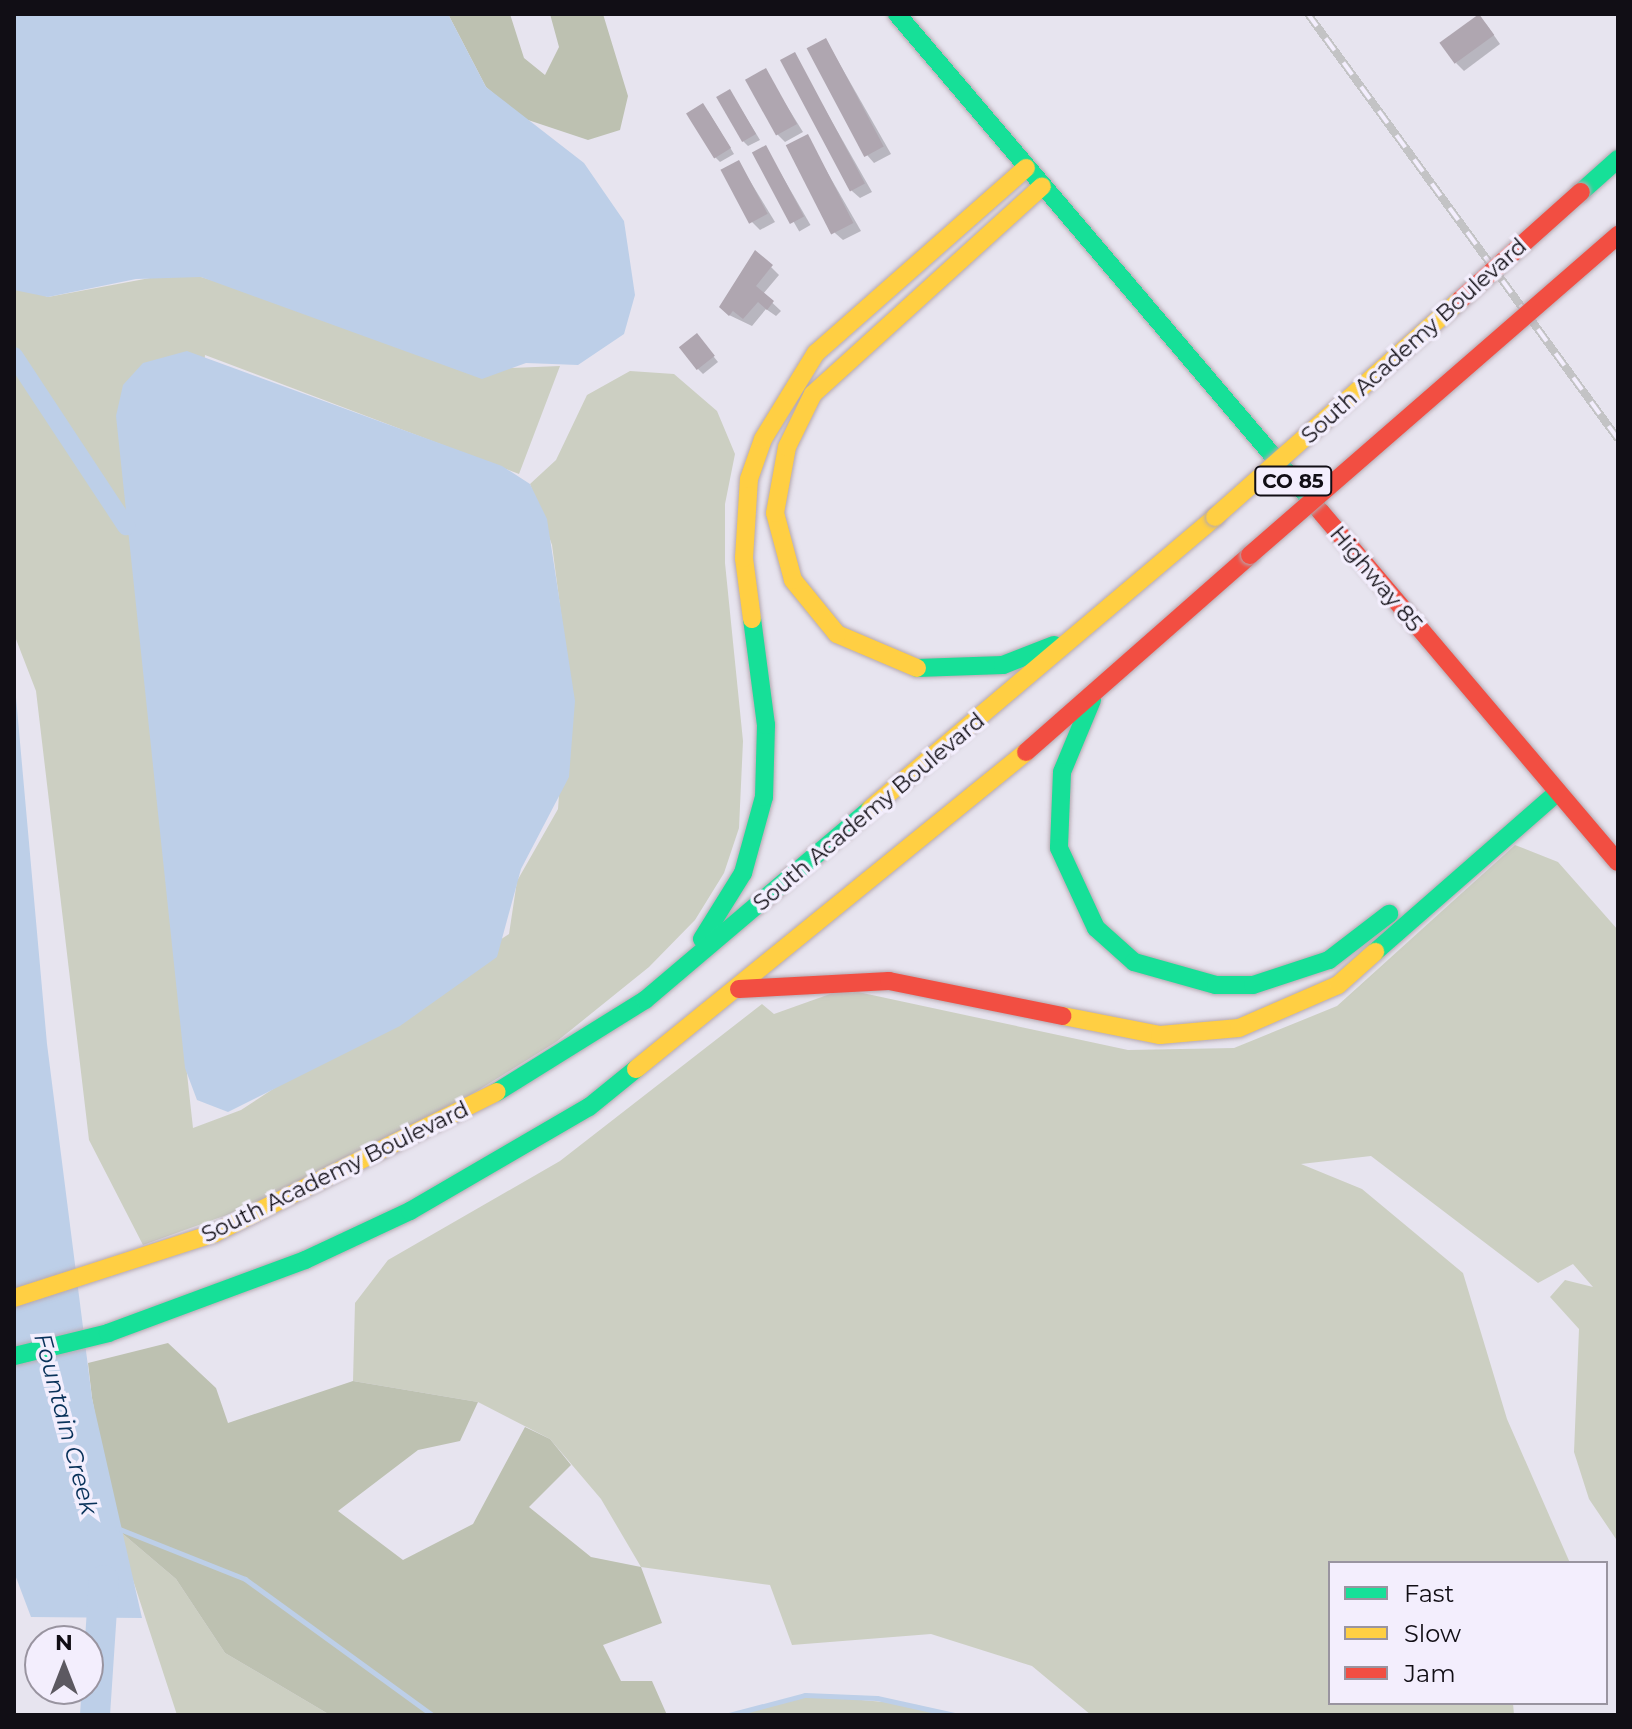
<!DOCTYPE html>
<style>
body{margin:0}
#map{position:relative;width:1632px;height:1729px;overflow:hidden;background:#e7e4ef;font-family:Montserrat,sans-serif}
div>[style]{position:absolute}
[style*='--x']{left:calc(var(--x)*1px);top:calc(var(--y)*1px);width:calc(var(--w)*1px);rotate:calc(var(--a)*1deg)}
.green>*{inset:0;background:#cccfc2}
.forest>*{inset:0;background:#bdc1b1}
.water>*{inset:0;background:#bdcfe8}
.shadow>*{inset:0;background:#0003;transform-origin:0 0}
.stream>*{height:5px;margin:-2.5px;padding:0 2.5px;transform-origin:2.5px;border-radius:2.5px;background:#bdcfe8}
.canal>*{height:18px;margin:-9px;padding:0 9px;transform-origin:9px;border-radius:9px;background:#bdcfe8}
.river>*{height:30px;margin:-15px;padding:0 15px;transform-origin:15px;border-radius:15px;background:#bdcfe8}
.building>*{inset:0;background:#afa6b0;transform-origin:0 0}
.roads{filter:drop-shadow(0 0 2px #b5a8b0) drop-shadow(0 0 2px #b5a8b0)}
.fast>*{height:18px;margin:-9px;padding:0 9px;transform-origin:9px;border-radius:9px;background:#16e098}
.slow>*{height:18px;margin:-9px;padding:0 9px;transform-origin:9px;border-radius:9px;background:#ffcf43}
.jam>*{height:18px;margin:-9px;padding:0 9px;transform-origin:9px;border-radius:9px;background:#f24e42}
.rail>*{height:8px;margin-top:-4px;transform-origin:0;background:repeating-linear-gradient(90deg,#f3eefd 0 15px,#c3c3c5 0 30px);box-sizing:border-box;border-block:2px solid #c3c3c5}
.bridges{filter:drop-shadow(0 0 2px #b5a8b0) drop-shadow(0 0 2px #b5a8b0)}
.slow-bridge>*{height:18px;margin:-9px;padding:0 9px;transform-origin:9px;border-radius:9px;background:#ffcf43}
.jam-bridge>*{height:18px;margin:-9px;padding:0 9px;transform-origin:9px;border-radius:9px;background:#f24e42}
span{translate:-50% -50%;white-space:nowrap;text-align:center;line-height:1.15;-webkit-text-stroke:7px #f3eefd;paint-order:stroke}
.shield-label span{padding:2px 6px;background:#f3eefd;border:2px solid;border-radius:6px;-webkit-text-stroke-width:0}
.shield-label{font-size:20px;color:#110e15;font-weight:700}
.street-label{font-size:22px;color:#110e15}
.water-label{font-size:24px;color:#083159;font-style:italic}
.frame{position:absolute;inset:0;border:16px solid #110e15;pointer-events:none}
.legend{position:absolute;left:1328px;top:1561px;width:280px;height:144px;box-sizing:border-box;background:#f3eefd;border:2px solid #9994a0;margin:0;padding:10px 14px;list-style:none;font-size:24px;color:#110e15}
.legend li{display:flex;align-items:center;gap:16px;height:40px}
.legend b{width:40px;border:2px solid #9994a0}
.north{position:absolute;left:24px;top:1625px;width:80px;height:80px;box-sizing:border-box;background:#f3eefd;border:2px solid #9994a0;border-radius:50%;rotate:0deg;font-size:22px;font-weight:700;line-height:32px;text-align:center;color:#110e15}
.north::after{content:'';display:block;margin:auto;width:28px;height:36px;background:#5c5961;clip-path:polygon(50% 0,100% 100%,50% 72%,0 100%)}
</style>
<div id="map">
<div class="green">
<div style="clip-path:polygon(166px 275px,201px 277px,511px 368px,560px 366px,519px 474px,205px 355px,165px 873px,193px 1128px,241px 1110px,509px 934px,517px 881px,558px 809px,568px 667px,552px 545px,530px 484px,556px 460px,587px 395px,630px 371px,674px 374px,717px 411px,735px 454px,725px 504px,725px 563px,743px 741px,739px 828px,724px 873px,695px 920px,649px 967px,556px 1042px,412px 1131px,266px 1201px,143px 1245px,89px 1140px,36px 691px,14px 634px,14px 285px,48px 297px)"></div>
<div style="clip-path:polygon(1515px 845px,1558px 862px,1618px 930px,1618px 1542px,1589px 1499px,1574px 1452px,1579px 1329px,1550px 1297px,1565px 1280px,1593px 1287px,1573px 1264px,1538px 1283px,1371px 1156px,1301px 1164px,1362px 1189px,1463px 1273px,1507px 1419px,1570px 1563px,1330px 1563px,1330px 1703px,1513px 1703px,1514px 1715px,1091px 1715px,1032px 1666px,931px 1634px,792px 1645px,770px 1585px,641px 1567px,601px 1499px,550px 1439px,478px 1402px,353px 1381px,355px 1303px,388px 1260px,560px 1161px,762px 1004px,774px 1014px,844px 989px,1128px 1050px,1234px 1048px,1337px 1006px)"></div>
<div style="clip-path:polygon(116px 1528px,176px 1579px,225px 1653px,330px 1715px,177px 1715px)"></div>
<div style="clip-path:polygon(805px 1695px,918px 1705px,942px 1715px,729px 1715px)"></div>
</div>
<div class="forest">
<div style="clip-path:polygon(448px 14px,510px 14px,524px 58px,545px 75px,559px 47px,550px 14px,603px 14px,628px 96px,620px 130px,588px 140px,522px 118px,486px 87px)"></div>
<div style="clip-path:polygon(168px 1343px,216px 1388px,228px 1423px,353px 1381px,478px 1402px,460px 1441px,418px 1450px,338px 1511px,403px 1560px,473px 1524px,525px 1427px,550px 1439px,571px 1465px,529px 1507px,591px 1557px,641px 1567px,662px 1623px,603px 1645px,621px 1681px,652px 1681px,667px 1715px,330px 1715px,225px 1653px,176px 1579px,116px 1528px,92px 1398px,88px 1363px)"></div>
</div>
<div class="water">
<div style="clip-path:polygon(14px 14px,448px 14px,486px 87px,584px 163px,624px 221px,635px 295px,624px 334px,578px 365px,526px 363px,482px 379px,201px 277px,136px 279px,48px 297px,14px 290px)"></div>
<div style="clip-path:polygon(187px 351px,502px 466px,530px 484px,547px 519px,575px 701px,569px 777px,521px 869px,497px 957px,400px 1026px,228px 1112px,197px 1100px,185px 1068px,116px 416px,123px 385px,143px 363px)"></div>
<div style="clip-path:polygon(14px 675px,47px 1044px,92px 1398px,142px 1618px,31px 1617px,14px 1572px)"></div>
</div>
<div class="shadow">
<div style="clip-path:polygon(1486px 24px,1500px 44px,1464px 71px,1456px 63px)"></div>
<div style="clip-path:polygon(826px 40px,891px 154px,874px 163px,867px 155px)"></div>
<div style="clip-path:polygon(794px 55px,872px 192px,860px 198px,852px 191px)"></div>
<div style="clip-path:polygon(765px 71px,803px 132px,785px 142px,777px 134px)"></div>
<div style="clip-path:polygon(730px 91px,760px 140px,748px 146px,743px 141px)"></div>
<div style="clip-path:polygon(708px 111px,734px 154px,720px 162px,715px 157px)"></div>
<div style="clip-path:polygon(807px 137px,861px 231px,843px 240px,835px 233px)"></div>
<div style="left:766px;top:148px;width:89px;height:13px;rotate:60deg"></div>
<div style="clip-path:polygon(739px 163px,775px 222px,760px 230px,752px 222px)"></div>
<div style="clip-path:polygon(771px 267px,779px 275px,763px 294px,781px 311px,776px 316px,766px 309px,752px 326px,729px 315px)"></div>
<div style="clip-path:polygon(701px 341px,718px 362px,703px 374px,698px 369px)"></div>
</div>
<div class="stream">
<div style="--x:117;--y:1528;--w:138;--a:21.7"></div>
<div style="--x:245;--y:1579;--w:231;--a:36"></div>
<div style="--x:729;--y:1715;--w:79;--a:-14.7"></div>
<div style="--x:805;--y:1695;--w:72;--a:2.4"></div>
<div style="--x:877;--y:1698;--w:79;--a:12.4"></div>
</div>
<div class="canal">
<div style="--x:14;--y:356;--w:204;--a:56.6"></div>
</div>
<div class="river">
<div style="--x:95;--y:1715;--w:135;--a:-86.2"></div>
</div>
<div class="building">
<div style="left:1479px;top:14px;width:26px;height:49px;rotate:54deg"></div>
<div style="left:826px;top:38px;width:123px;height:22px;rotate:62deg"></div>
<div style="left:795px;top:52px;width:149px;height:17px;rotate:62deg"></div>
<div style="left:766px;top:68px;width:64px;height:24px;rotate:61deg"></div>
<div style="left:730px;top:89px;width:52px;height:16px;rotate:60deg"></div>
<div style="left:703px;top:103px;width:53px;height:20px;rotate:58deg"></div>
<div style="left:808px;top:134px;width:100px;height:25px;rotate:63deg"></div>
<div style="left:766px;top:145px;width:81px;height:16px;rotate:62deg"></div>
<div style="left:739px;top:160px;width:61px;height:21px;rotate:62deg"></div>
<div style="clip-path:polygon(755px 250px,773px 265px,756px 286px,774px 301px,767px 310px,758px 302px,743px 319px,733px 311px,729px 316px,719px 307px)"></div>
<div style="left:697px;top:333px;width:29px;height:23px;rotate:52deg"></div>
</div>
<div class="roads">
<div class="fast">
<div style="--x:897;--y:14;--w:653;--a:49.6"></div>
<div style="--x:1581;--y:192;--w:50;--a:-41.7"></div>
<div style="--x:917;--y:668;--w:86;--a:-2"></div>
<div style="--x:1003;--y:665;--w:55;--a:-21.4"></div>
<div style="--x:1092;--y:700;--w:78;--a:112.6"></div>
<div style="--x:1062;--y:772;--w:76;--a:92.3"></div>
<div style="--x:1059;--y:848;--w:88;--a:65.2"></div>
<div style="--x:1096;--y:928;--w:51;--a:41.8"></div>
<div style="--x:1134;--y:962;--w:85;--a:15.7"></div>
<div style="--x:1216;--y:985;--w:37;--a:0"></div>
<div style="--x:1253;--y:985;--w:80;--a:-18.2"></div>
<div style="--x:1329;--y:960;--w:76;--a:-37.5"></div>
<div style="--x:702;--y:939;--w:78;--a:-58.2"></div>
<div style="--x:743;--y:873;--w:79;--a:-74.6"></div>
<div style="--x:764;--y:797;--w:72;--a:-88.4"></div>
<div style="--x:766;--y:725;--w:107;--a:-97.5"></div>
<div style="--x:1375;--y:952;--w:243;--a:-41.2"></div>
<div style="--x:497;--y:1092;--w:174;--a:-31.9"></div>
<div style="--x:645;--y:1000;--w:295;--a:-40.3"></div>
<div style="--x:14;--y:1356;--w:97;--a:-13.7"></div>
<div style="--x:108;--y:1333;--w:210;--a:-20.3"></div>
<div style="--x:305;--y:1260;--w:116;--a:-25"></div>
<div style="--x:410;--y:1211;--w:207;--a:-30.2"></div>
<div style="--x:589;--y:1107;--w:60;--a:-39"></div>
</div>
<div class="slow">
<div style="--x:752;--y:619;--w:62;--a:-97.5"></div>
<div style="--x:744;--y:558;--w:79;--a:-86.4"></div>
<div style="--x:749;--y:479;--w:42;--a:-70.7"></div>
<div style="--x:763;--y:439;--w:101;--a:-58.4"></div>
<div style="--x:816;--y:353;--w:280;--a:-41.4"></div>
<div style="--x:917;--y:668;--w:87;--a:-157"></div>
<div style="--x:837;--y:634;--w:70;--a:-129.2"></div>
<div style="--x:793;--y:580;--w:69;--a:-105"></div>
<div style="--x:775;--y:513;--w:67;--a:-79.7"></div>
<div style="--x:787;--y:447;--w:59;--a:-63.9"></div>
<div style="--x:813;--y:394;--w:309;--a:-42.2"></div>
<div style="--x:870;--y:809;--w:452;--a:-40.2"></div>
<div style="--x:1063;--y:1016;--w:99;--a:11.1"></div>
<div style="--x:1160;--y:1035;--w:79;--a:-5.1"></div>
<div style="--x:1239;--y:1028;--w:108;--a:-23.5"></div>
<div style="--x:1338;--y:985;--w:50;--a:-41.7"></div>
<div style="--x:636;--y:1069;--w:503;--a:-39.1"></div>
<div style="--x:14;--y:1298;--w:211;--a:-17.9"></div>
<div style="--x:215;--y:1233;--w:315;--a:-26.6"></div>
</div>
<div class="jam">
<div style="--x:1320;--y:511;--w:460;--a:49.7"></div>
<div style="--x:1026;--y:752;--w:298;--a:-41.3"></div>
<div style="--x:739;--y:989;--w:150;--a:-3.1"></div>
<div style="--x:889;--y:981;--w:177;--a:11.4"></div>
</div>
</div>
<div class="rail">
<div style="--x:1308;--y:14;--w:526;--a:53.89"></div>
</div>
<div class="bridges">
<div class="slow-bridge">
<div style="--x:1215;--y:517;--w:327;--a:-41.5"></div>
</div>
<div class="jam-bridge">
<div style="--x:1460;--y:300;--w:162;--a:-41.8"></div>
<div style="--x:1250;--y:555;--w:488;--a:-41"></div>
</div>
</div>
<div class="shield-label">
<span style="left:1293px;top:481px">CO 85</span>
</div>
<div class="street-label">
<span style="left:1414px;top:341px;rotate:-42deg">South Academy Boulevard</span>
<span style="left:1376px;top:579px;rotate:50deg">Highway 85</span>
<span style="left:869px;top:812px;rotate:-40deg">South Academy Boulevard</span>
<span style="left:335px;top:1172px;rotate:-26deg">South Academy Boulevard</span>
</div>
<div class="water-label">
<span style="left:66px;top:1424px;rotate:75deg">Fountain Creek</span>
</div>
<div class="frame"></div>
<ul class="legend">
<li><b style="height:10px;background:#16e098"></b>Fast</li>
<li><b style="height:10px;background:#ffcf43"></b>Slow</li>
<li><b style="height:10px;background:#f24e42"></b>Jam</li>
</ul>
<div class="north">N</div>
</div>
